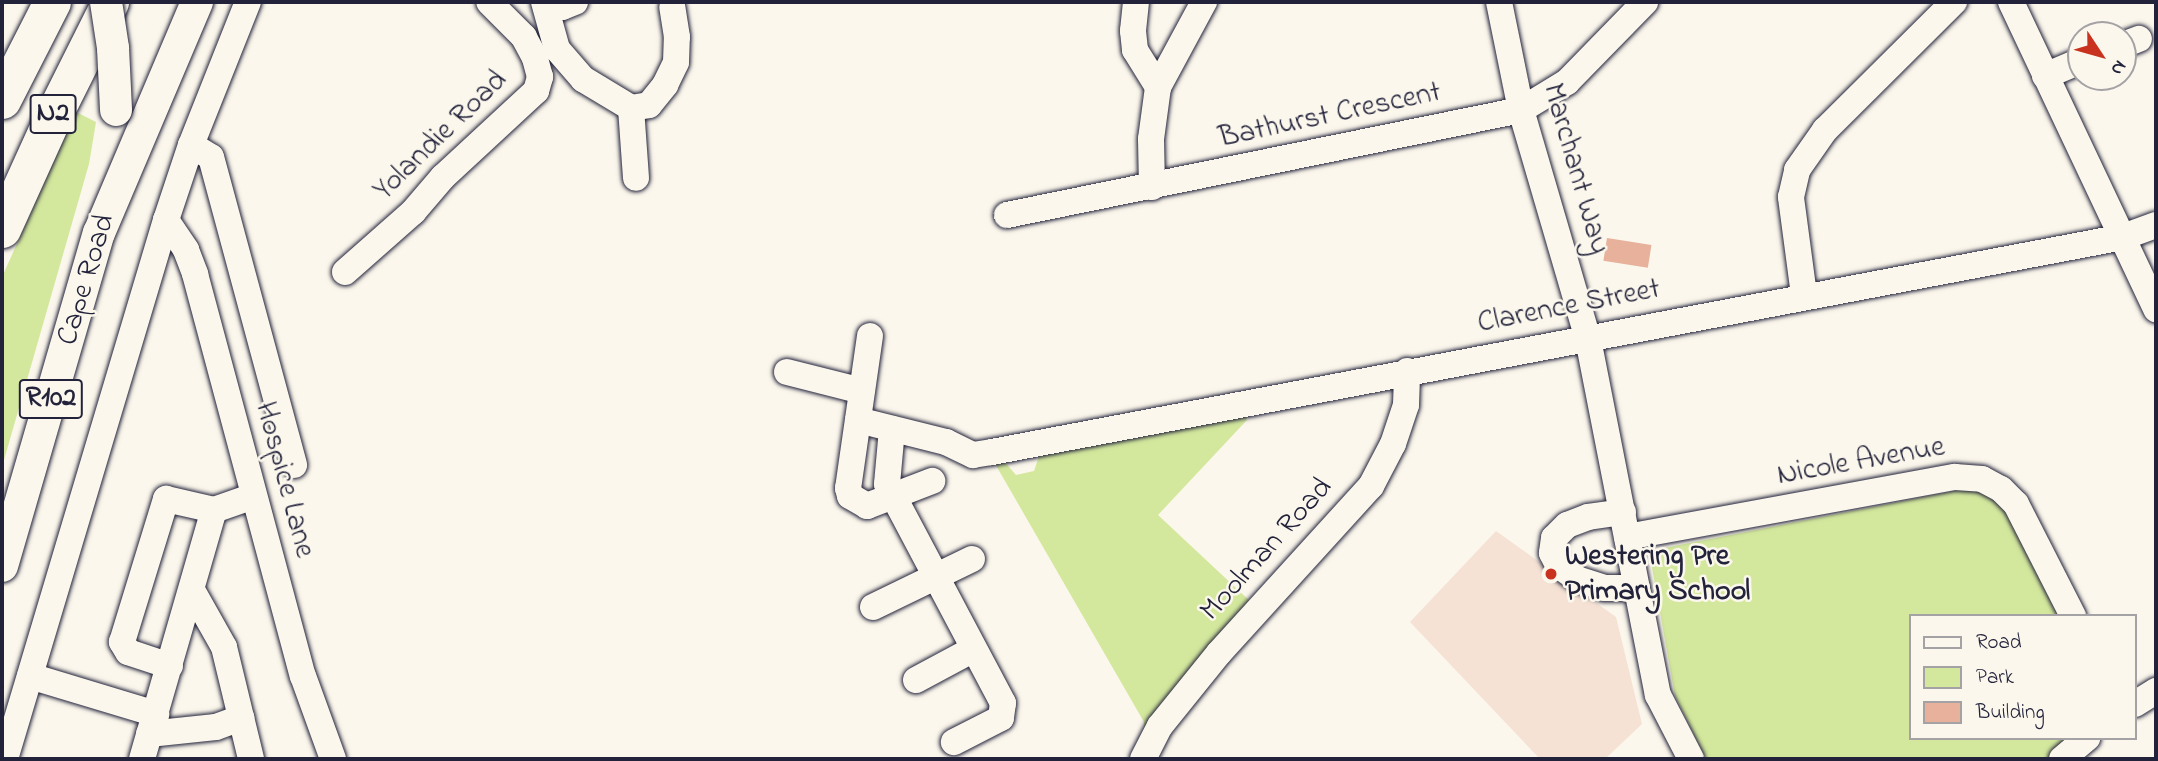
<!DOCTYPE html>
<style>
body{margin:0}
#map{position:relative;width:2158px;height:761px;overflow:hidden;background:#fbf7ec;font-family:"Indie Flower",sans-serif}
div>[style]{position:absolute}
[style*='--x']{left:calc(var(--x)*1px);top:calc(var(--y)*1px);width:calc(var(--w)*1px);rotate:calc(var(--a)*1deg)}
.built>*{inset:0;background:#f5e2d4}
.green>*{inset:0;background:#d4e89d}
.building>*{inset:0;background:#e7b19b;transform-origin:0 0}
.roads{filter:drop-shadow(0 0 2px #22223b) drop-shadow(0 0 2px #22223b)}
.minor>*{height:26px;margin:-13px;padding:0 13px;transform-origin:13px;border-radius:13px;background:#fbf7ec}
.major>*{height:32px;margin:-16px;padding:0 16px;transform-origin:16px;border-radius:16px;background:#fbf7ec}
.highway>*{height:37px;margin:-18.5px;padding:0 18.5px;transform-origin:18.5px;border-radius:18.5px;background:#fbf7ec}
.bridges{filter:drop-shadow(0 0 2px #22223b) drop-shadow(0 0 2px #22223b)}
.major-bridge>*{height:32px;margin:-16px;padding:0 16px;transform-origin:16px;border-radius:16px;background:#fbf7ec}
.dots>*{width:19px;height:19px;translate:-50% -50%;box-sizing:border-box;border:4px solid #fbf7ec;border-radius:50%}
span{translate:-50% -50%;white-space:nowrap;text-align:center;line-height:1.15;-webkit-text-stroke:5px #fbf7ec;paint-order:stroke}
.shield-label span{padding:2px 5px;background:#fbf7ec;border:2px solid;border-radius:5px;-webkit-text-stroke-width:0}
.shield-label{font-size:28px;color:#22223b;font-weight:700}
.street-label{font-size:30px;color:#22223b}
.poi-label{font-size:30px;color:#22223b;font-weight:700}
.left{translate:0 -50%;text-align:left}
.frame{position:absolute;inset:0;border:4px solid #22223b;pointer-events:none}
.legend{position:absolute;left:1909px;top:614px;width:228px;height:126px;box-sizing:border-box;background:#fbf7ec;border:2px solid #a4a2a5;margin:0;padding:9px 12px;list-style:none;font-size:21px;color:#22223b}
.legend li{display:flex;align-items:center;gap:14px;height:35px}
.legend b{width:35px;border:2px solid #a4a2a5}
.north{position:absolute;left:2067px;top:21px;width:70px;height:70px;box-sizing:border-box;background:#fbf7ec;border:2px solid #a4a2a5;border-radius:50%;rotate:126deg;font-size:19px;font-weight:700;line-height:28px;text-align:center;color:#22223b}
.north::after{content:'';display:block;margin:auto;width:24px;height:32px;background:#c8321e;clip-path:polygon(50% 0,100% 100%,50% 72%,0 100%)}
</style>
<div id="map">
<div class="built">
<div style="clip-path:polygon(1496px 531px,1616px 617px,1642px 724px,1605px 759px,1540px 759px,1410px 622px)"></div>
</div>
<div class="green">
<div style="clip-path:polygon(76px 112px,96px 122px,89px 164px,2px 467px,2px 277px)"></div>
<div style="clip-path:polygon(1245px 411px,1247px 420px,1158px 515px,1251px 602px,1144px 735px,1144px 722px,994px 462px,1003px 460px,1016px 475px,1034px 471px,1040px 453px)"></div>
<div style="clip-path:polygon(1979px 486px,2013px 516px,2058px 616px,1911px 616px,1911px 738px,2074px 738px,2048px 759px,1706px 759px,1675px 696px,1649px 551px)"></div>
</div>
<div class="building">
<div style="left:1607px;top:238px;width:45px;height:23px;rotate:9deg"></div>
</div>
<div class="roads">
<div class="minor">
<div style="--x:544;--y:2;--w:49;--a:74.5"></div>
<div style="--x:557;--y:49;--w:40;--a:49"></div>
<div style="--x:583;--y:79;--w:56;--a:31.1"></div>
<div style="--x:631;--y:108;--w:18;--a:-9"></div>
<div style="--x:649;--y:105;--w:26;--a:-51"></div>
<div style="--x:665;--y:85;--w:25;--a:-64"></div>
<div style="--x:676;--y:62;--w:25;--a:-88"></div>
<div style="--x:677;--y:37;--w:30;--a:-99"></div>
<div style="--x:547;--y:2;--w:16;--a:18"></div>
<div style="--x:562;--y:7;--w:14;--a:-21"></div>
<div style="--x:1136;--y:2;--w:29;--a:96"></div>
<div style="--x:1133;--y:31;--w:19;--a:84"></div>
<div style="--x:1135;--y:50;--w:44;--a:58.1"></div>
<div style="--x:1499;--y:2;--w:110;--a:78.5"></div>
<div style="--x:1521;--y:110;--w:239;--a:73.7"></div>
<div style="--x:1588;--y:339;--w:363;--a:78.9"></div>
<div style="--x:1658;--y:695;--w:72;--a:62.7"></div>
<div style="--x:2011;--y:2;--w:340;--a:64.7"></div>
<div style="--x:2123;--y:45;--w:17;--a:-21"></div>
<div style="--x:2045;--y:76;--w:39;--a:-23"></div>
<div style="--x:631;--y:108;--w:70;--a:85.9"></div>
<div style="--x:191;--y:145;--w:23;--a:31"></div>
<div style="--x:211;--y:157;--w:319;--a:74.9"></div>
<div style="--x:1152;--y:187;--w:48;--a:-91.2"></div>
<div style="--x:1151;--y:139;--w:52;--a:-82.3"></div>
<div style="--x:1158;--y:87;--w:97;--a:-61.6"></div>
<div style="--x:1007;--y:215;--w:525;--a:-11.55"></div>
<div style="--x:1521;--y:110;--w:54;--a:-31.3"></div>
<div style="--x:1567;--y:82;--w:112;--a:-45.7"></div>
<div style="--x:166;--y:220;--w:36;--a:56"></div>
<div style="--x:186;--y:250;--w:26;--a:69"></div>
<div style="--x:195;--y:274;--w:416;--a:75"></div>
<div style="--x:303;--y:676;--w:88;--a:70.1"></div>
<div style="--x:345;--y:272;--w:91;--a:-41.4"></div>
<div style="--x:413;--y:212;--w:46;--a:-49.4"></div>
<div style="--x:443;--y:177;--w:127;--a:-42.8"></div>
<div style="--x:536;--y:91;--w:15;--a:-74"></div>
<div style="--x:540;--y:77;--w:20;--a:-105"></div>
<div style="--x:535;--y:58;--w:24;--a:-118"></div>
<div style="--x:524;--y:37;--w:49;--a:-135"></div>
<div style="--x:1804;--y:295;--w:99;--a:-97.6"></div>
<div style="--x:1791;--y:197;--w:28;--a:-77"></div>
<div style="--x:1797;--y:170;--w:49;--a:-55"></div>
<div style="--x:1825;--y:130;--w:182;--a:-44.8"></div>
<div style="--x:870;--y:336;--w:154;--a:98.2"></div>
<div style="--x:848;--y:488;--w:8;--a:76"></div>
<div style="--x:850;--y:496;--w:20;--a:30"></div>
<div style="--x:867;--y:506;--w:70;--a:-21"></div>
<div style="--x:787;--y:372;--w:77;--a:14.2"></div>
<div style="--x:858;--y:420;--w:91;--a:14"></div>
<div style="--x:946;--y:442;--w:30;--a:26"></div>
<div style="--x:973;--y:455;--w:19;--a:-9"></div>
<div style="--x:992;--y:452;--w:1151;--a:-10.76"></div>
<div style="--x:2123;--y:237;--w:35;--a:-20"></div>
<div style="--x:892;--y:429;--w:55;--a:95.2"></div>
<div style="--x:887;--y:484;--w:248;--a:62.1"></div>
<div style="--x:1003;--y:703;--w:15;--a:98"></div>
<div style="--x:1001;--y:718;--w:53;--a:152.9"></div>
<div style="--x:1623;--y:512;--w:35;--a:172"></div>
<div style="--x:1588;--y:517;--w:22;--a:159"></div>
<div style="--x:1567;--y:525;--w:18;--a:135"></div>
<div style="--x:1554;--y:538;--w:15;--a:98"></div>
<div style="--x:1552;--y:553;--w:13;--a:63"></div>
<div style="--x:1558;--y:565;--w:24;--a:36"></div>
<div style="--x:1577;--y:579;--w:28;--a:18"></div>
<div style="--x:1604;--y:588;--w:33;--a:0"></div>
<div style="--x:1627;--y:537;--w:333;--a:-10.4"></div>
<div style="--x:1955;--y:477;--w:27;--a:4"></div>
<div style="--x:1982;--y:479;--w:21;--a:28"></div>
<div style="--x:2001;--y:489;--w:21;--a:45"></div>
<div style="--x:2016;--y:504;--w:126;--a:63"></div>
<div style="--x:193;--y:592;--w:63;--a:60.6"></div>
<div style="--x:224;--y:647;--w:115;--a:76.4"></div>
<div style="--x:873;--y:607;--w:110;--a:-25.9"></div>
<div style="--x:170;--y:666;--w:44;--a:-161.6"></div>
<div style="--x:128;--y:652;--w:12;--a:-121"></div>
<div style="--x:122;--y:642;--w:150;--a:-72.9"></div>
<div style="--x:166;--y:499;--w:49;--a:12.9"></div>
<div style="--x:30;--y:676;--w:132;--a:16.8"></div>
<div style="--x:916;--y:680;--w:64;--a:-28.2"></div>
<div style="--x:2135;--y:704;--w:25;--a:-32"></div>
<div style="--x:149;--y:734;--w:67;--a:-6"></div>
<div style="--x:216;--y:727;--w:27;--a:-20"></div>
<div style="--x:5;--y:759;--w:563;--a:-73.37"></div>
<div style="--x:166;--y:220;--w:79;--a:-71.6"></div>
<div style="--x:191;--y:145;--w:154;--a:-68.3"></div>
<div style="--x:142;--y:759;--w:259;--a:-73.9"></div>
<div style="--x:214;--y:510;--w:42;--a:-19.3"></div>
<div style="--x:1143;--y:759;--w:37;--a:-63"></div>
<div style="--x:1160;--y:726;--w:94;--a:-51.1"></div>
<div style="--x:1219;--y:653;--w:226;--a:-47.7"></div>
<div style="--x:1371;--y:486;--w:47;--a:-62.4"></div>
<div style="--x:1393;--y:444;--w:41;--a:-71.6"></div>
<div style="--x:1406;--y:405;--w:34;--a:-88"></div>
<div style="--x:2062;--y:759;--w:33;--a:-40"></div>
</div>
<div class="major">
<div style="--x:2;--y:566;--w:347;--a:-73.8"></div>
<div style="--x:99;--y:233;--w:251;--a:-67"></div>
</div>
<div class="highway">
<div style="--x:2;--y:100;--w:110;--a:-63"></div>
<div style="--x:2;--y:229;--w:128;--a:-65.6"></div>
<div style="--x:55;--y:112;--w:123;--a:-63.4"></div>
</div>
</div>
<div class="bridges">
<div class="major-bridge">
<div style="--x:106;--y:2;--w:47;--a:81.3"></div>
<div style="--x:113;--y:48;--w:62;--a:87.2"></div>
</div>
</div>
<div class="dots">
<div style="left:1551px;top:574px;background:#c8321e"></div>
</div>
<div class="shield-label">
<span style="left:53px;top:114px">N2</span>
<span style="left:51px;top:399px">R102</span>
</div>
<div class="street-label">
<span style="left:1330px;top:116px;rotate:-12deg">Bathurst Crescent</span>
<span style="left:441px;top:136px;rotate:-44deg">Yolandie Road</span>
<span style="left:1575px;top:169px;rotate:74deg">Marchant Way</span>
<span style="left:87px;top:280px;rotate:-73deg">Cape Road</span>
<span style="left:1569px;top:307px;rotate:-11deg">Clarence Street</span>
<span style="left:1861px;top:462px;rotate:-10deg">Nicole Avenue</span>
<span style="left:284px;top:480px;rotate:75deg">Hospice Lane</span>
<span style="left:1267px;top:550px;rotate:-48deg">Moolman Road</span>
</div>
<div class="poi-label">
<span class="left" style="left:1565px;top:574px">Westering Pre<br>Primary School</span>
</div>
<div class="frame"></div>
<ul class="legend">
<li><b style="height:9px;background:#fbf7ec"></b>Road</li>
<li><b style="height:19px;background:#d4e89d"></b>Park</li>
<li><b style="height:19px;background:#e7b19b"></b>Building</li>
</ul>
<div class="north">N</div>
</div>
